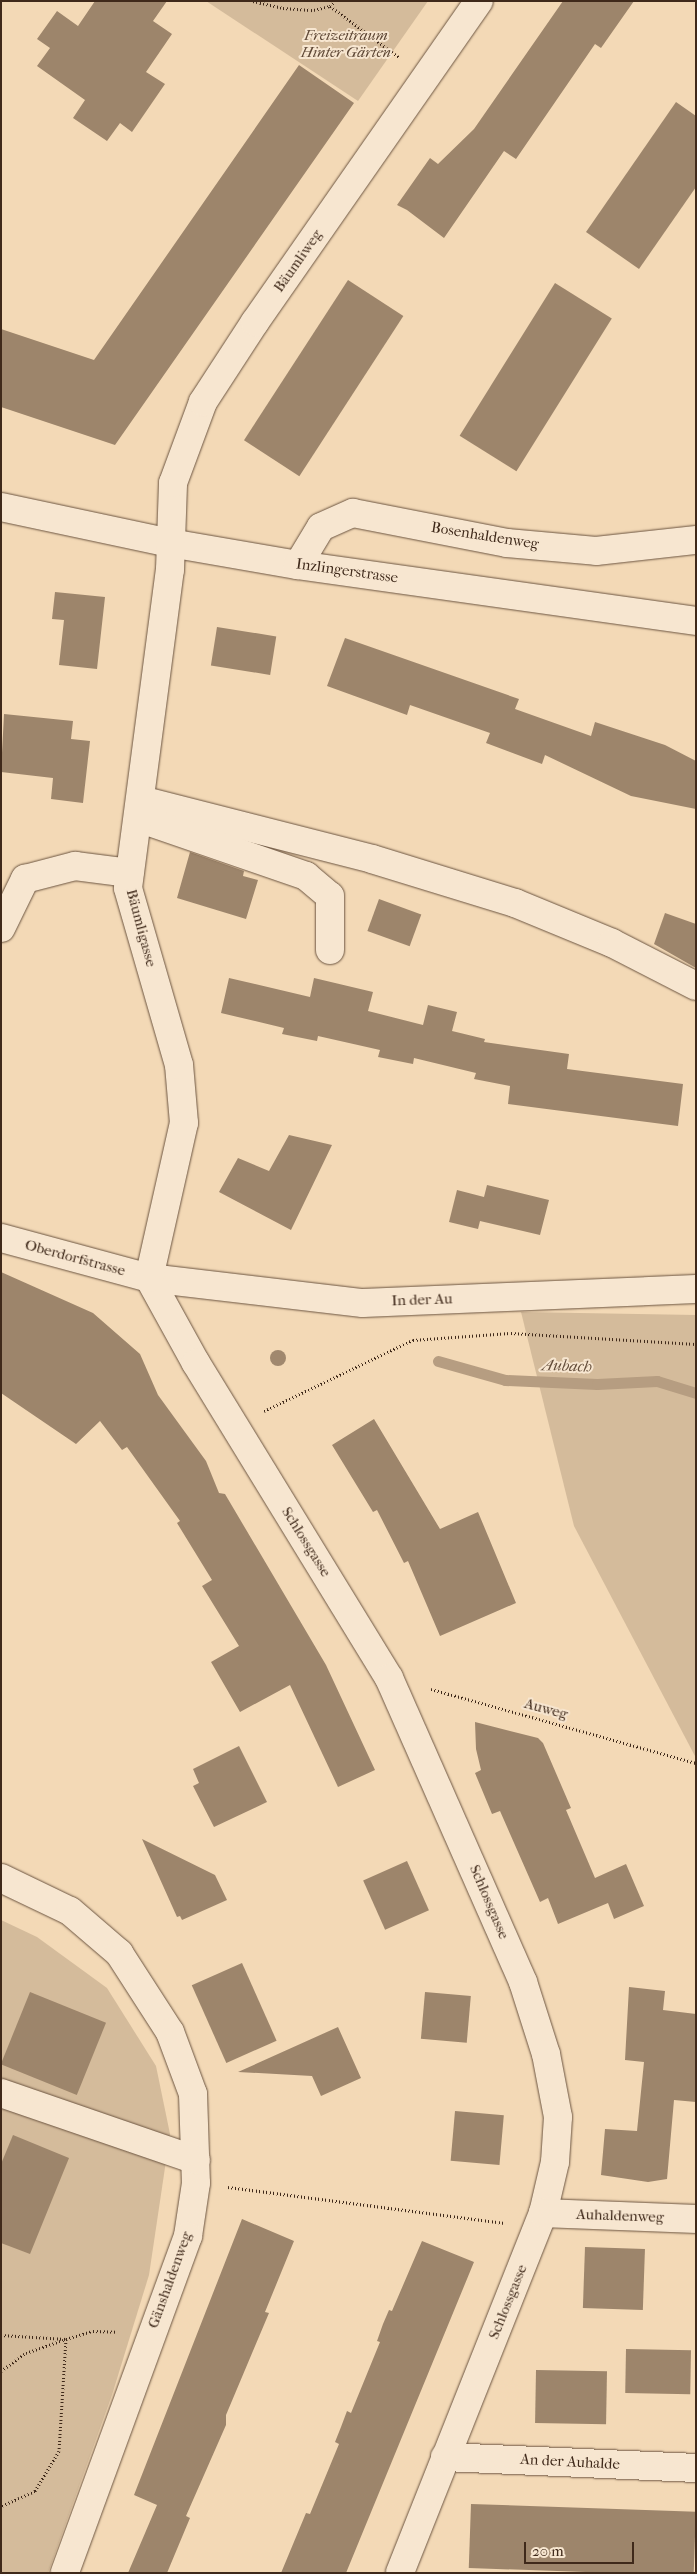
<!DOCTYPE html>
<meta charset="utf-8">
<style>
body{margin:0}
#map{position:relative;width:697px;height:2574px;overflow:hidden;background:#f3d9b6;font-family:"IM FELL French Canon",serif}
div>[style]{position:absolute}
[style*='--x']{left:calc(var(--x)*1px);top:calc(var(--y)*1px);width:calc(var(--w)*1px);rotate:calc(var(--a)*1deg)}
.green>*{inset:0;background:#d4bb9b}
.stream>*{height:11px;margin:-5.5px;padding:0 5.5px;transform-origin:5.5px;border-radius:5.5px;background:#b69d81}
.building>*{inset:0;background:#9d856b;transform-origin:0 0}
.path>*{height:3px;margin-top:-1.5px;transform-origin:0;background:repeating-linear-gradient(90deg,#3f291a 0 1px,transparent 0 3.5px)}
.roads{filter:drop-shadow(0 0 1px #6c5541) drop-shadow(0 0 1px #6c5541)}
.minor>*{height:28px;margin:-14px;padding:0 14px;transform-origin:14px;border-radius:14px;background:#f7e6d0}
.trees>*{width:16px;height:16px;margin:-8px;border-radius:50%;background:#a0886e}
span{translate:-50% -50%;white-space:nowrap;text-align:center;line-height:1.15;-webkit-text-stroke:4px #f7e6d0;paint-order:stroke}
.park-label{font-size:15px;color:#5d4634;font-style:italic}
.street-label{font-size:15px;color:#3f291a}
.water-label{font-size:16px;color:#634c39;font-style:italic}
.frame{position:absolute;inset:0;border:2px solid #3f291a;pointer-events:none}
.scale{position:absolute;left:524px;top:2542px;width:110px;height:22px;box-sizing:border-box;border:2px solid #3f291a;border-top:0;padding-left:6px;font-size:15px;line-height:18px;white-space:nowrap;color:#3f291a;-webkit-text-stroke:4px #f7e6d0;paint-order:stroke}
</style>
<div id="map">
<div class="green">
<div style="clip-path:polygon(206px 1px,428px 1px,358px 101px)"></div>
<div style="clip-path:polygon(521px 1312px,696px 1315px,696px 1758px,574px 1526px)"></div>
<div style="clip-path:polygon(1px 1920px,37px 1937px,107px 1988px,156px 2066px,170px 2134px,149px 2275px,112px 2395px,48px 2573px,1px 2573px)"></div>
</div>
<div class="stream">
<div style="--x:438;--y:1361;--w:70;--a:15.8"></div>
<div style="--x:505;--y:1380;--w:92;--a:2.5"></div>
<div style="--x:597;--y:1384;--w:60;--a:-2.9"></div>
<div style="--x:657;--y:1381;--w:41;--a:17.1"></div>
</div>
<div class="building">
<div style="clip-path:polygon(95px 1px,167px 1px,153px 21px,172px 34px,146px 72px,165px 84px,132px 132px,120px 123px,107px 141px,73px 118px,85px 100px,37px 66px,50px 48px,37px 39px,57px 11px,78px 26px)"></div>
<div style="clip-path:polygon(563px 1px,634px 1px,601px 48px,595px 44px,516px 159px,504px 151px,444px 238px,407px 210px,397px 205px,430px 158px,438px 164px,474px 129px)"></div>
<div style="clip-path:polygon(299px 65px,354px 103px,115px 445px,1px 407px,1px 329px,94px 360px)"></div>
<div style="clip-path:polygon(676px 102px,696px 116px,696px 187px,639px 269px,586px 232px)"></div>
<div style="left:348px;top:280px;width:66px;height:191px;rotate:33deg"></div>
<div style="left:555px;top:283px;width:67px;height:180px;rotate:32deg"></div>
<div style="clip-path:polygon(55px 592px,105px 597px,97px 669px,59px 665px,64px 620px,52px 619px)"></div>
<div style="left:217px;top:627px;width:60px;height:39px;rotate:9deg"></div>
<div style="clip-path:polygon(345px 638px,519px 699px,515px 709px,591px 736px,595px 722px,665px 745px,696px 761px,696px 809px,631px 796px,545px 755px,542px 764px,486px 743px,490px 733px,410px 705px,407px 715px,327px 686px)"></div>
<div style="clip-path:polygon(4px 714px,73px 721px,71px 739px,90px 741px,83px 803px,51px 799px,53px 778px,1px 772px)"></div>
<div style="clip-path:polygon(190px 852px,244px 871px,243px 876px,258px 880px,246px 919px,177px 898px)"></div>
<div style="left:379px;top:899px;width:45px;height:34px;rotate:20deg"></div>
<div style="clip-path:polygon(665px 913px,696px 924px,696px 968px,654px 944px)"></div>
<div style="clip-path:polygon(229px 978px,310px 997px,314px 978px,373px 992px,368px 1011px,423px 1025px,428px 1005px,457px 1012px,452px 1031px,485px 1039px,484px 1042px,569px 1054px,567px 1069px,683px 1084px,678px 1126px,508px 1104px,510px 1086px,474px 1079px,476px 1073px,414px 1058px,413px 1064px,378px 1057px,380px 1050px,318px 1036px,317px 1041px,282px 1034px,284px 1028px,221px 1013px)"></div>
<div style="clip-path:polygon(289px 1135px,332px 1145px,291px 1230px,219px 1192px,238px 1158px,269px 1171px)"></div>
<div style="clip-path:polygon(487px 1185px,549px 1200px,540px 1235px,480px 1221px,478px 1229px,449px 1222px,457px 1190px,484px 1197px)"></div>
<div style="clip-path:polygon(1px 1272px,93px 1313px,140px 1354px,158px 1395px,206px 1461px,219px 1493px,225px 1494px,326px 1665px,375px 1770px,338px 1787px,290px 1685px,240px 1712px,211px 1662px,239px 1646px,202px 1586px,212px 1580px,177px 1523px,180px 1521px,127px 1447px,122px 1450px,100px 1421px,76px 1444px,1px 1393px)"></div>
<div style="clip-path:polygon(374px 1419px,440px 1529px,478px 1512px,516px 1603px,440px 1636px,408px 1561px,404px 1563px,377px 1510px,373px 1512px,332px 1445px)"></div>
<div style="clip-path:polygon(475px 1722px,538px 1738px,543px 1743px,571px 1808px,566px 1810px,595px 1878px,626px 1864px,644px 1906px,614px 1919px,608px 1903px,558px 1924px,548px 1898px,540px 1902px,500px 1811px,492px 1814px,475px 1773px,481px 1770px,476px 1749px)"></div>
<div style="clip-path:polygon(239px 1746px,267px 1802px,214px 1827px,193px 1786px,199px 1783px,193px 1769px)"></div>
<div style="clip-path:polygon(142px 1839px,215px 1875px,227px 1900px,182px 1920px,180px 1916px,177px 1917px)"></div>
<div style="left:407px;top:1861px;width:54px;height:48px;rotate:66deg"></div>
<div style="left:242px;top:1963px;width:85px;height:55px;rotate:66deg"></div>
<div style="clip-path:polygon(629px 1987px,665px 1991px,663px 2010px,696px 2014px,696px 2102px,674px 2100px,667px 2179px,648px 2182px,601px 2175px,605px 2129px,637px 2131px,644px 2062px,625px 2060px)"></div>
<div style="left:30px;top:1992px;width:82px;height:78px;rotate:22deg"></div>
<div style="left:425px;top:1992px;width:46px;height:47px;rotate:5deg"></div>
<div style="clip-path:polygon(338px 2027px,361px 2078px,321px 2096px,312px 2076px,238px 2072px)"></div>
<div style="left:455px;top:2111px;width:49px;height:50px;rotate:5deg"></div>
<div style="clip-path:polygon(13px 2135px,69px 2158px,30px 2254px,1px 2243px,1px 2164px)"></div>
<div style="clip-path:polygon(242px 2219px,294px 2241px,265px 2312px,269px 2313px,226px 2415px,226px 2425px,186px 2516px,190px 2518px,167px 2573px,128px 2573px,157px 2505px,134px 2495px)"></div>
<div style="clip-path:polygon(422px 2241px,474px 2262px,346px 2573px,281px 2573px,306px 2513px,310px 2514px,339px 2444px,335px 2442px,341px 2427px,347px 2411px,351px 2413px,380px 2342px,377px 2341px,383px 2324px,389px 2310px,392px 2311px)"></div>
<div style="left:585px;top:2247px;width:60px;height:61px;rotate:2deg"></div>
<div style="left:626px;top:2349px;width:65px;height:44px;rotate:1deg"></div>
<div style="left:536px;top:2370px;width:71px;height:53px;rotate:1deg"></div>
<div style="left:471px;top:2504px;width:225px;height:64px;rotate:2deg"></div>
</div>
<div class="path">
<div style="--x:253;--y:1;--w:31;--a:13"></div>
<div style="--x:283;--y:8;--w:31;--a:4"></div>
<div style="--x:314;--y:10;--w:16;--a:-14"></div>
<div style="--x:330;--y:6;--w:7;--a:-45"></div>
<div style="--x:330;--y:6;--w:87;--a:36.6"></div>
<div style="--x:264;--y:1411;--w:165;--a:-25.5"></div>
<div style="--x:413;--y:1340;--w:98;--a:-4.1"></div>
<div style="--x:511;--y:1333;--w:185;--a:3.4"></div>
<div style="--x:431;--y:1689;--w:275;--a:15.6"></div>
<div style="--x:228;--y:2187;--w:279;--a:7.4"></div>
<div style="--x:1;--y:2335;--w:65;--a:3.5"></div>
<div style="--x:66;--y:2339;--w:28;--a:-17"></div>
<div style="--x:93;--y:2331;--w:24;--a:2"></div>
<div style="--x:1;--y:2371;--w:31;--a:-36"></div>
<div style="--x:26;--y:2353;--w:42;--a:-19.3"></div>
<div style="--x:66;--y:2339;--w:112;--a:93.6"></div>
<div style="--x:59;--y:2451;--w:47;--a:121"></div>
<div style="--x:35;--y:2491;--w:37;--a:156"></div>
</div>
<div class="roads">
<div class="minor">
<div style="--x:1;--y:507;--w:173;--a:12"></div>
<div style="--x:170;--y:543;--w:130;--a:9.8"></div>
<div style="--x:298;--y:565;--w:402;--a:8"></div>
<div style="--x:298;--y:565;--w:44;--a:-58.8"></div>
<div style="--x:321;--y:527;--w:35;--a:-24"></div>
<div style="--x:353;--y:513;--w:157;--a:11"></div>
<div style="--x:507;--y:543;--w:89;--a:5.1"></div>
<div style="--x:596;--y:551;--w:101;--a:-6.3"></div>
<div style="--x:141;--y:800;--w:238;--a:14.3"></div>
<div style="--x:372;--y:859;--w:150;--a:17.1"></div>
<div style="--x:515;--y:903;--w:105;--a:22.4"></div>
<div style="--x:612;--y:943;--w:94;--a:27.1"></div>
<div style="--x:138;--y:818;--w:178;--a:19"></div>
<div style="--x:306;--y:876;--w:31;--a:40"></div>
<div style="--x:330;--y:896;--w:54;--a:90"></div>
<div style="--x:1;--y:928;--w:55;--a:-63.9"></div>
<div style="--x:25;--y:879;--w:52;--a:-14.6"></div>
<div style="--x:75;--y:866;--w:55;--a:7.3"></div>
<div style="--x:1;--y:1238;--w:153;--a:15.1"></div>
<div style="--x:149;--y:1278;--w:215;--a:6.7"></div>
<div style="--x:363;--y:1303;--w:333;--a:-2.4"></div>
<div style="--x:149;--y:1278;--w:97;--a:61.1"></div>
<div style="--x:196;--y:1363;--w:369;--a:58.5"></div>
<div style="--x:389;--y:1678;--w:332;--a:66.2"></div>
<div style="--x:523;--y:1982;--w:76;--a:72.3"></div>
<div style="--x:546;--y:2054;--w:64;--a:79.2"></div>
<div style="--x:558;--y:2117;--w:45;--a:93.8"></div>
<div style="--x:555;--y:2162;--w:52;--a:103.2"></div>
<div style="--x:543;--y:2213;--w:387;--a:111.7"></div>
<div style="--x:149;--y:1278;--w:159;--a:-77.3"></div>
<div style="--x:184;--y:1123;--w:58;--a:-94.9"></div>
<div style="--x:179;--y:1065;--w:184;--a:-106.1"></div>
<div style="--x:128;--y:888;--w:321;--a:-82.5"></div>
<div style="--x:170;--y:570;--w:87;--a:-88"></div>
<div style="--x:173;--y:483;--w:86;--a:-69.7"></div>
<div style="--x:203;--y:402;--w:95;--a:-57"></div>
<div style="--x:255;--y:322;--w:391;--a:-55.1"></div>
<div style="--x:1;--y:1878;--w:76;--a:25.6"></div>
<div style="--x:70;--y:1911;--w:65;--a:40.6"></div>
<div style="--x:119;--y:1953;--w:94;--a:57.2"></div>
<div style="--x:170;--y:2032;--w:66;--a:69.6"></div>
<div style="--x:193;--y:2094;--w:89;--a:88.1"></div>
<div style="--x:196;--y:2183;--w:54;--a:98.6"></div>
<div style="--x:188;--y:2236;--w:359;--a:110.1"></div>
<div style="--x:1;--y:2093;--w:206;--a:19"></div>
<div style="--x:543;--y:2213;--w:153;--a:2.2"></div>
<div style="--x:445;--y:2457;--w:251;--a:2.5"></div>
</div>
</div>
<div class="trees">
<div style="left:278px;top:1358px"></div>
</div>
<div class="park-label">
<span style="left:346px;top:44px">Freizeitraum<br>Hinter Gärten</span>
</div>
<div class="street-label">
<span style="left:298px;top:261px;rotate:-55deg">Bäumliweg</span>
<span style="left:485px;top:536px;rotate:9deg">Bosenhaldenweg</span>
<span style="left:347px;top:571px;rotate:8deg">Inzlingerstrasse</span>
<span style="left:141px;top:928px;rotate:75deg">Bäumligasse</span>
<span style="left:75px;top:1258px;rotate:15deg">Oberdorfstrasse</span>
<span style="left:422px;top:1300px;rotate:-2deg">In der Au</span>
<span style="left:306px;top:1542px;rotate:58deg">Schlossgasse</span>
<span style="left:546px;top:1709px;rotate:15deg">Auweg</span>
<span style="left:489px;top:1902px;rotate:67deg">Schlossgasse</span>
<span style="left:620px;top:2216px;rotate:2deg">Auhaldenweg</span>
<span style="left:170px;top:2280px;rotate:-70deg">Gänshaldenweg</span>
<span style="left:508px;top:2302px;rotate:-68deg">Schlossgasse</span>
<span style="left:570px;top:2462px;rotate:3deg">An der Auhalde</span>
</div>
<div class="water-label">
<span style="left:567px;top:1366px;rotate:2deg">Aubach</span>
</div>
<div class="frame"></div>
<div class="scale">20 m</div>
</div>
